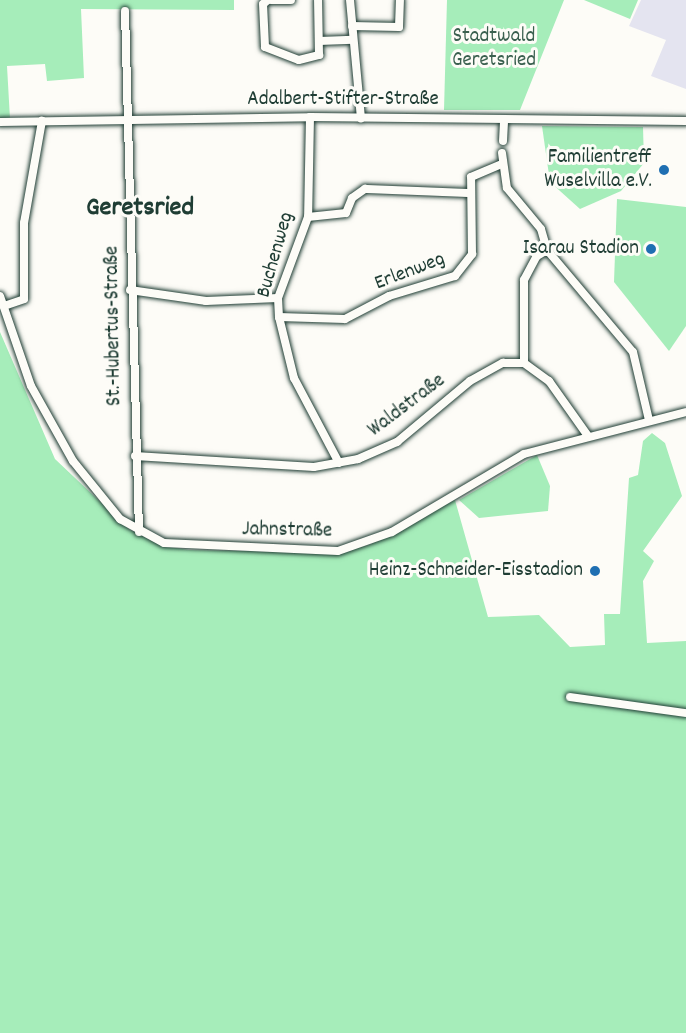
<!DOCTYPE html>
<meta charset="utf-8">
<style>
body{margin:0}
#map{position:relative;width:686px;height:1033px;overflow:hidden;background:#fdfcf7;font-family:Dekko,sans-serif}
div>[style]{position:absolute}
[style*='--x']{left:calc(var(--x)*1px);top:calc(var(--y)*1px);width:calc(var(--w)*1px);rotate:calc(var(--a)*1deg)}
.built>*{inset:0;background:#e4e4f0}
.green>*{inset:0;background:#a6edba}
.roads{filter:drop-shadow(0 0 2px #1f3d34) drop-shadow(0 0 2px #1f3d34)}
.minor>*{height:8px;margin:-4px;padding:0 4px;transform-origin:4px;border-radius:4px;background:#fdfcf7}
.dots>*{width:16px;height:16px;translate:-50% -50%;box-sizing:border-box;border:3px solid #fdfcf7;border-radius:50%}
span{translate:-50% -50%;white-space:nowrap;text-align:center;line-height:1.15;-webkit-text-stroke:6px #fdfcf7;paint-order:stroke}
.park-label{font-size:21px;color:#3a604f}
.street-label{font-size:21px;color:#1f3d34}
.poi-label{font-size:21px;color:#1f3d34}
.right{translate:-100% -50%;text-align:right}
.district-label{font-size:27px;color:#1f3d34;font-weight:700}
</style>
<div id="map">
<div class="built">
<div style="clip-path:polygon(641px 0,686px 0,686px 89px,651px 76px,666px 40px,629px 26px)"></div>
</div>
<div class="green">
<div style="clip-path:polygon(0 0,234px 0,234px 10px,81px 9px,84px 78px,47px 81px,45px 64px,7px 66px,10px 119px,0 119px)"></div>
<div style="clip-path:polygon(447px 0,564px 0,520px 110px,444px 110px)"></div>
<div style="clip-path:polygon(584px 0,638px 0,630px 19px)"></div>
<div style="clip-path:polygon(542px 126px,643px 127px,644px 163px,621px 191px,580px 209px,550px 182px)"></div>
<div style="clip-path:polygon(617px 199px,686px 207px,686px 326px,669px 351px,614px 282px)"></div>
<div style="clip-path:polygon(0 332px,55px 459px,130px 530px,163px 546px,189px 550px,338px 553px,369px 545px,455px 500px,488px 617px,539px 615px,570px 647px,605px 645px,604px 614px,620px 614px,629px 478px,638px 475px,643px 441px,652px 433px,665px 443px,682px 496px,643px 551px,654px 561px,643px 581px,647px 643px,686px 641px,686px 1033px,0 1033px)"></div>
<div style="clip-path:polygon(537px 455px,550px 486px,548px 511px,479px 518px,459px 500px)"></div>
</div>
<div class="roads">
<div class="minor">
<div style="--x:268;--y:0;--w:6;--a:141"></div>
<div style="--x:263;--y:4;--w:43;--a:87.3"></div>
<div style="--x:265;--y:47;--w:36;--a:21"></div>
<div style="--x:299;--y:60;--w:21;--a:-14"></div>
<div style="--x:319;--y:55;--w:55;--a:-91"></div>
<div style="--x:271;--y:0;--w:20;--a:0"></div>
<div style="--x:350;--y:0;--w:119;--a:84.7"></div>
<div style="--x:125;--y:11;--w:521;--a:88.46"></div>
<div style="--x:352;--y:26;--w:47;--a:1.2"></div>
<div style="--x:399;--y:27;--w:27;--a:-88"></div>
<div style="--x:319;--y:41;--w:34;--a:-2"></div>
<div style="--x:310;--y:117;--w:100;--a:91.1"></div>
<div style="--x:308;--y:217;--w:86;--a:110.3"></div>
<div style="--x:278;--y:298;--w:19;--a:87"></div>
<div style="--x:279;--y:317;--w:63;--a:76.2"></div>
<div style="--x:294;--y:378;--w:96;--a:62.1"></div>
<div style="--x:0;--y:122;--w:310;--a:-0.9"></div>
<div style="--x:310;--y:117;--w:376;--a:0.6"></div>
<div style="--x:503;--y:141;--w:22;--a:-87"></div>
<div style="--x:502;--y:153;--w:35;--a:82"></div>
<div style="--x:507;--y:188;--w:53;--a:50.3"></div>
<div style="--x:541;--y:229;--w:22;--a:74"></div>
<div style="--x:547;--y:250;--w:133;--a:49.9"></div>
<div style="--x:633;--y:352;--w:70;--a:76.8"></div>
<div style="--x:308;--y:217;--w:38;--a:-6"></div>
<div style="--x:346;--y:213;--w:16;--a:-68"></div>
<div style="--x:352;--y:198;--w:16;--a:-35"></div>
<div style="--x:365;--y:189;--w:105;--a:2.2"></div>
<div style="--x:130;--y:290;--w:77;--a:8.2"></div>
<div style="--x:206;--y:301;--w:72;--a:-2.4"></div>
<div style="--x:0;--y:296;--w:95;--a:71"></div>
<div style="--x:31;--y:386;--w:86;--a:60.8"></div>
<div style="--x:73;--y:461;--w:75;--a:51"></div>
<div style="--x:120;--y:519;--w:50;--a:28.6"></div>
<div style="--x:164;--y:543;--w:174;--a:2.6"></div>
<div style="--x:338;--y:551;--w:57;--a:-19.4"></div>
<div style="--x:392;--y:532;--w:153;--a:-30.6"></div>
<div style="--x:524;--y:454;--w:167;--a:-14.5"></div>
<div style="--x:4;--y:306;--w:21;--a:-19"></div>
<div style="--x:24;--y:299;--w:76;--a:-90"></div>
<div style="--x:24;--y:223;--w:104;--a:-80"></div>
<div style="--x:279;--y:317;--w:66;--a:1.7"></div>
<div style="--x:345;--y:319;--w:50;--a:-27.6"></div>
<div style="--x:389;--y:296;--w:69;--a:-16.9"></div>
<div style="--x:455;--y:276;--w:28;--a:-52"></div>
<div style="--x:472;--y:254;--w:77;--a:-90.7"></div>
<div style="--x:471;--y:177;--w:33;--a:-23"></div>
<div style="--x:524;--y:363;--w:83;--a:-90"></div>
<div style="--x:524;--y:280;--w:27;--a:-62"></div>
<div style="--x:537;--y:256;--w:12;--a:-31"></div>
<div style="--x:135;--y:456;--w:179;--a:3.5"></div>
<div style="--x:314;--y:467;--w:45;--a:-10.3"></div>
<div style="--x:358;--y:459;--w:43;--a:-23.6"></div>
<div style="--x:397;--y:442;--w:95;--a:-39.9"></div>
<div style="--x:470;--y:381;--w:38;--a:-29"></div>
<div style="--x:503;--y:363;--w:21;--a:0"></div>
<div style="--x:524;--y:363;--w:31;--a:36"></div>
<div style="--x:549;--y:381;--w:67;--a:54.7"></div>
<div style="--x:570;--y:697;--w:117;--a:7.9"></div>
</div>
</div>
<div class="dots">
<div style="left:664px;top:170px;background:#1f6fb2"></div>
<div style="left:651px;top:249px;background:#1f6fb2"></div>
<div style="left:595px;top:571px;background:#1f6fb2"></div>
</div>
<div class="park-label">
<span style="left:494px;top:49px">Stadtwald<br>Geretsried</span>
</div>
<div class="street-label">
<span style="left:343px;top:100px">Adalbert-Stifter-Straße</span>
<span style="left:276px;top:255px;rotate:-74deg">Buchenweg</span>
<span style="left:410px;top:272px;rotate:-21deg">Erlenweg</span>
<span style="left:114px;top:326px;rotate:-91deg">St.-Hubertus-Straße</span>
<span style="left:407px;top:406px;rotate:-37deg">Waldstraße</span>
<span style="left:287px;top:531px;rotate:1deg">Jahnstraße</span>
</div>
<div class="poi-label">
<span class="right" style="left:652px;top:170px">Familientreff<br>Wuselvilla e.V.</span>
<span class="right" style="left:639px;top:249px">Isarau Stadion</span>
<span class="right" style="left:583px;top:571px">Heinz-Schneider-Eisstadion</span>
</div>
<div class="district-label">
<span style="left:140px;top:209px">Geretsried</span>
</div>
</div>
